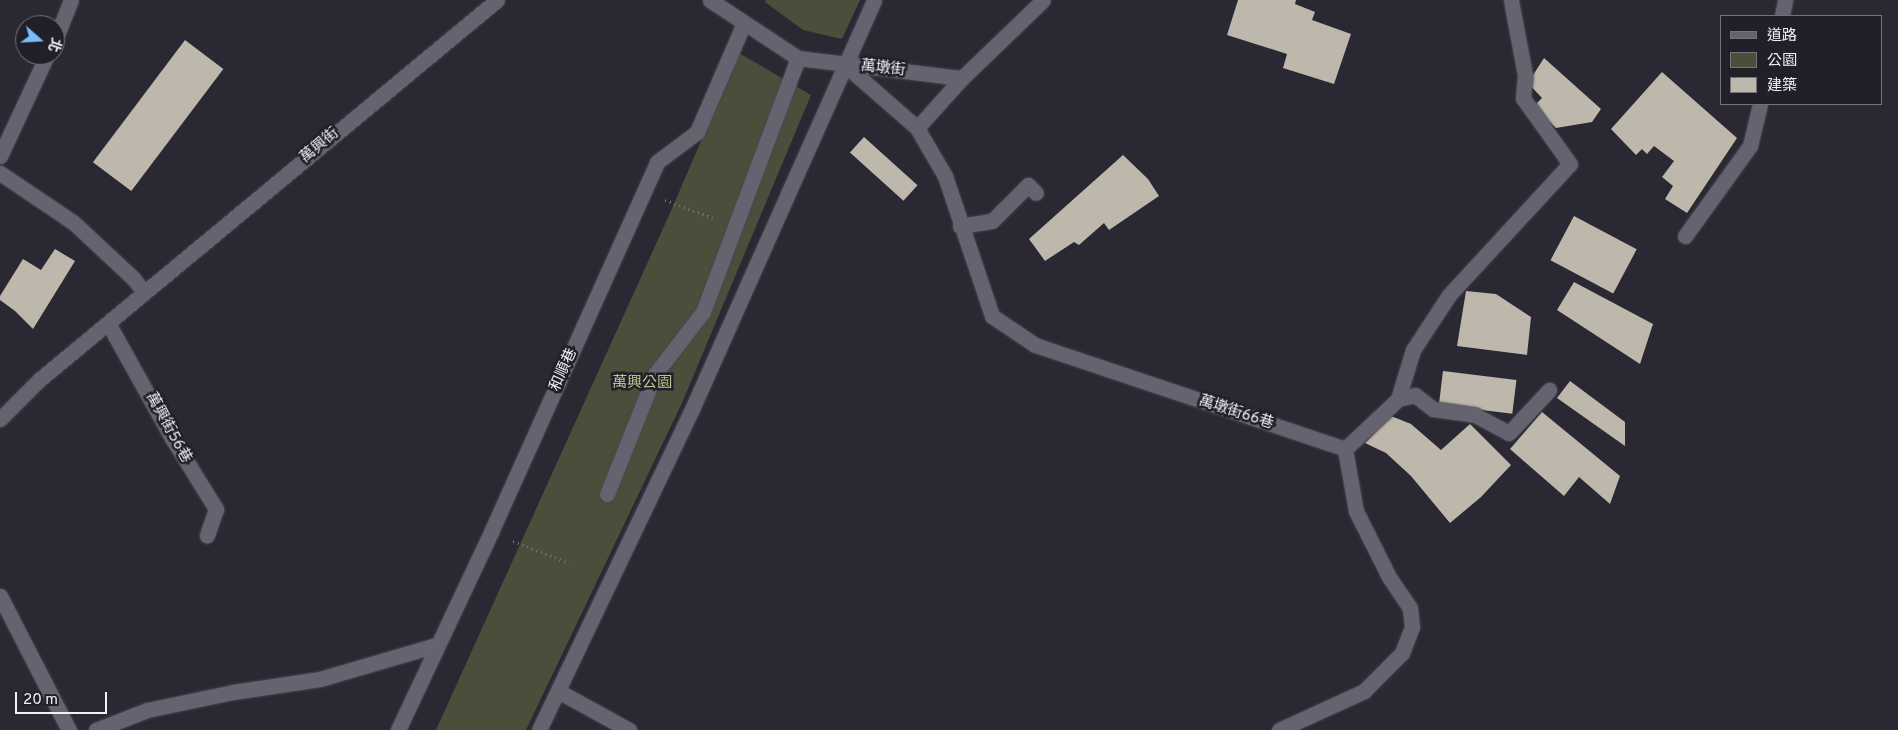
<!DOCTYPE html>
<meta charset="utf-8">
<style>
body{margin:0}
#map{position:relative;width:1898px;height:730px;overflow:hidden;background:#2a2933;font-family:Overpass,"Noto Sans TC",sans-serif}
div>[style]{position:absolute}
[style*='--x']{left:calc(var(--x)*1px);top:calc(var(--y)*1px);width:calc(var(--w)*1px);rotate:calc(var(--a)*1deg)}
.green>*{inset:0;background:#4c4d3b}
.building>*{inset:0;background:#beb7ab;transform-origin:0 0}
.path>*{height:3px;margin-top:-1.5px;transform-origin:0;background:repeating-linear-gradient(90deg,#76757e 0 1px,transparent 0 5px)}
.roads{filter:drop-shadow(0 0 1px #484750) drop-shadow(0 0 1px #484750)}
.minor>*{height:15px;margin:-7.5px;padding:0 7.5px;transform-origin:7.5px;border-radius:7.5px;background:#65636f}
span{translate:-50% -50%;white-space:nowrap;text-align:center;line-height:1.15;-webkit-text-stroke:5px #212029;paint-order:stroke}
.street-label{font-size:15px;color:#f1f0f7}
.park-label{font-size:15px;color:#c2c48d}
.legend{position:absolute;left:1720px;top:15px;width:162px;height:90px;box-sizing:border-box;background:#212029;border:1px solid #74737b;margin:0;padding:6px 9px;list-style:none;font-size:15px;color:#f1f0f7}
.legend li{display:flex;align-items:center;gap:10px;height:25px}
.legend b{width:25px;border:1px solid #74737b}
.north{position:absolute;left:15px;top:15px;width:50px;height:50px;box-sizing:border-box;background:#212029;border:1px solid #74737b;border-radius:50%;rotate:109deg;font-size:14px;font-weight:700;line-height:20px;text-align:center;color:#f1f0f7}
.north::after{content:'';display:block;margin:auto;width:18px;height:22px;background:#7dbef9;clip-path:polygon(50% 0,100% 100%,50% 72%,0 100%)}
.scale{position:absolute;left:15px;top:692px;width:92px;height:22px;box-sizing:border-box;border:2px solid #f1f0f7;border-top:0;padding-left:6px;font-size:15px;line-height:18px;white-space:nowrap;color:#f1f0f7;-webkit-text-stroke:4px #212029;paint-order:stroke}
</style>
<div id="map">
<div class="green">
<div style="clip-path:polygon(766px 0,860px 0,842px 39px,803px 30px,765px 2px)"></div>
<div style="clip-path:polygon(739px 53px,811px 95px,682px 403px,526px 730px,436px 730px,670px 213px)"></div>
</div>
<div class="building">
<div style="clip-path:polygon(1238px 0,1296px 0,1295px 4px,1315px 12px,1312px 20px,1351px 34px,1334px 84px,1283px 68px,1287px 54px,1227px 35px)"></div>
<div style="left:185px;top:40px;width:48px;height:153px;rotate:37deg"></div>
<div style="clip-path:polygon(1544px 58px,1601px 109px,1592px 122px,1556px 128px,1533px 107px,1542px 98px,1528px 83px)"></div>
<div style="clip-path:polygon(1662px 72px,1737px 138px,1687px 213px,1665px 199px,1673px 186px,1662px 177px,1674px 161px,1654px 146px,1647px 154px,1642px 149px,1636px 155px,1611px 129px)"></div>
<div style="left:864px;top:137px;width:72px;height:21px;rotate:42deg"></div>
<div style="clip-path:polygon(1123px 155px,1148px 179px,1159px 196px,1109px 230px,1104px 223px,1079px 245px,1074px 242px,1045px 261px,1029px 239px)"></div>
<div style="left:1574px;top:216px;width:71px;height:50px;rotate:28deg"></div>
<div style="clip-path:polygon(55px 249px,75px 261px,33px 329px,15px 311px,0 300px,0 296px,23px 259px,41px 270px)"></div>
<div style="clip-path:polygon(1574px 282px,1653px 324px,1640px 364px,1557px 310px)"></div>
<div style="clip-path:polygon(1466px 291px,1496px 294px,1531px 317px,1527px 355px,1457px 346px)"></div>
<div style="left:1443px;top:371px;width:74px;height:34px;rotate:7deg"></div>
<div style="clip-path:polygon(1570px 381px,1625px 422px,1625px 446px,1557px 398px)"></div>
<div style="clip-path:polygon(1542px 412px,1620px 476px,1610px 504px,1579px 477px,1564px 496px,1510px 449px)"></div>
<div style="clip-path:polygon(1391px 416px,1411px 424px,1441px 450px,1470px 424px,1511px 465px,1481px 497px,1450px 523px,1411px 476px,1386px 453px,1365px 443px)"></div>
</div>
<div class="path">
<div style="--x:665;--y:200;--w:51;--a:20.6"></div>
<div style="--x:513;--y:541;--w:60;--a:21.4"></div>
</div>
<div class="roads">
<div class="minor">
<div style="--x:710;--y:0;--w:105;--a:33.4"></div>
<div style="--x:798;--y:58;--w:165;--a:7"></div>
<div style="--x:962;--y:78;--w:112;--a:-43.9"></div>
<div style="--x:1782;--y:16;--w:16;--a:-79"></div>
<div style="--x:55;--y:40;--w:43;--a:-68.2"></div>
<div style="--x:844;--y:64;--w:97;--a:41.2"></div>
<div style="--x:917;--y:128;--w:56;--a:59.7"></div>
<div style="--x:945;--y:176;--w:148;--a:71.4"></div>
<div style="--x:992;--y:316;--w:52;--a:34"></div>
<div style="--x:1035;--y:345;--w:327;--a:18.5"></div>
<div style="--x:1345;--y:449;--w:73;--a:-43.3"></div>
<div style="--x:1398;--y:399;--w:51;--a:-73"></div>
<div style="--x:1413;--y:350;--w:66;--a:-56.8"></div>
<div style="--x:1449;--y:295;--w:178;--a:-47.3"></div>
<div style="--x:1570;--y:164;--w:81;--a:-125.5"></div>
<div style="--x:1523;--y:98;--w:23;--a:-85"></div>
<div style="--x:1525;--y:75;--w:76;--a:-100.6"></div>
<div style="--x:917;--y:128;--w:67;--a:-48"></div>
<div style="--x:0;--y:156;--w:111;--a:-65"></div>
<div style="--x:0;--y:173;--w:89;--a:34"></div>
<div style="--x:74;--y:223;--w:81;--a:43"></div>
<div style="--x:133;--y:278;--w:18;--a:52"></div>
<div style="--x:960;--y:226;--w:32;--a:-9"></div>
<div style="--x:992;--y:221;--w:51;--a:-45"></div>
<div style="--x:1028;--y:185;--w:11;--a:45"></div>
<div style="--x:1685;--y:236;--w:111;--a:-54.2"></div>
<div style="--x:1750;--y:146;--w:43;--a:-76.6"></div>
<div style="--x:108;--y:323;--w:132;--a:60.9"></div>
<div style="--x:172;--y:438;--w:84;--a:58.2"></div>
<div style="--x:216;--y:509;--w:28;--a:109"></div>
<div style="--x:1398;--y:399;--w:17;--a:-13"></div>
<div style="--x:1415;--y:395;--w:23;--a:38"></div>
<div style="--x:1433;--y:409;--w:42;--a:8.1"></div>
<div style="--x:1475;--y:415;--w:38;--a:28"></div>
<div style="--x:1509;--y:433;--w:59;--a:-47.1"></div>
<div style="--x:0;--y:419;--w:55;--a:-45"></div>
<div style="--x:39;--y:380;--w:595;--a:-39.68"></div>
<div style="--x:607;--y:494;--w:129;--a:-68.2"></div>
<div style="--x:655;--y:374;--w:78;--a:-52.3"></div>
<div style="--x:703;--y:312;--w:271;--a:-69.5"></div>
<div style="--x:0;--y:596;--w:151;--a:62.8"></div>
<div style="--x:558;--y:691;--w:81;--a:28.8"></div>
<div style="--x:96;--y:730;--w:55;--a:-21.4"></div>
<div style="--x:147;--y:710;--w:88;--a:-11.8"></div>
<div style="--x:233;--y:692;--w:88;--a:-8.5"></div>
<div style="--x:320;--y:679;--w:121;--a:-16.3"></div>
<div style="--x:398;--y:730;--w:219;--a:-64.8"></div>
<div style="--x:491;--y:532;--w:406;--a:-65.8"></div>
<div style="--x:657;--y:162;--w:50;--a:-36.9"></div>
<div style="--x:697;--y:132;--w:119;--a:-66.7"></div>
<div style="--x:539;--y:730;--w:358;--a:-64.5"></div>
<div style="--x:693;--y:407;--w:445;--a:-66"></div>
<div style="--x:1279;--y:730;--w:94;--a:-24.6"></div>
<div style="--x:1364;--y:691;--w:54;--a:-45"></div>
<div style="--x:1402;--y:653;--w:28;--a:-69"></div>
<div style="--x:1412;--y:627;--w:19;--a:-96"></div>
<div style="--x:1410;--y:608;--w:37;--a:-124"></div>
<div style="--x:1389;--y:577;--w:74;--a:-116.6"></div>
<div style="--x:1356;--y:511;--w:63;--a:-100.1"></div>
</div>
</div>
<div class="street-label">
<span style="left:883px;top:69px;rotate:6deg">萬墩街</span>
<span style="left:320px;top:146px;rotate:-40deg">萬興街</span>
<span style="left:564px;top:370px;rotate:-66deg">和順巷</span>
<span style="left:1236px;top:413px;rotate:18deg">萬墩街66巷</span>
<span style="left:168px;top:428px;rotate:61deg">萬興街56巷</span>
</div>
<div class="park-label">
<span style="left:642px;top:384px">萬興公園</span>
</div>
<ul class="legend">
<li><b style="height:6px;background:#65636f"></b>道路</li>
<li><b style="height:14px;background:#4c4d3b"></b>公園</li>
<li><b style="height:14px;background:#beb7ab"></b>建築</li>
</ul>
<div class="north">北</div>
<div class="scale">20 m</div>
</div>
